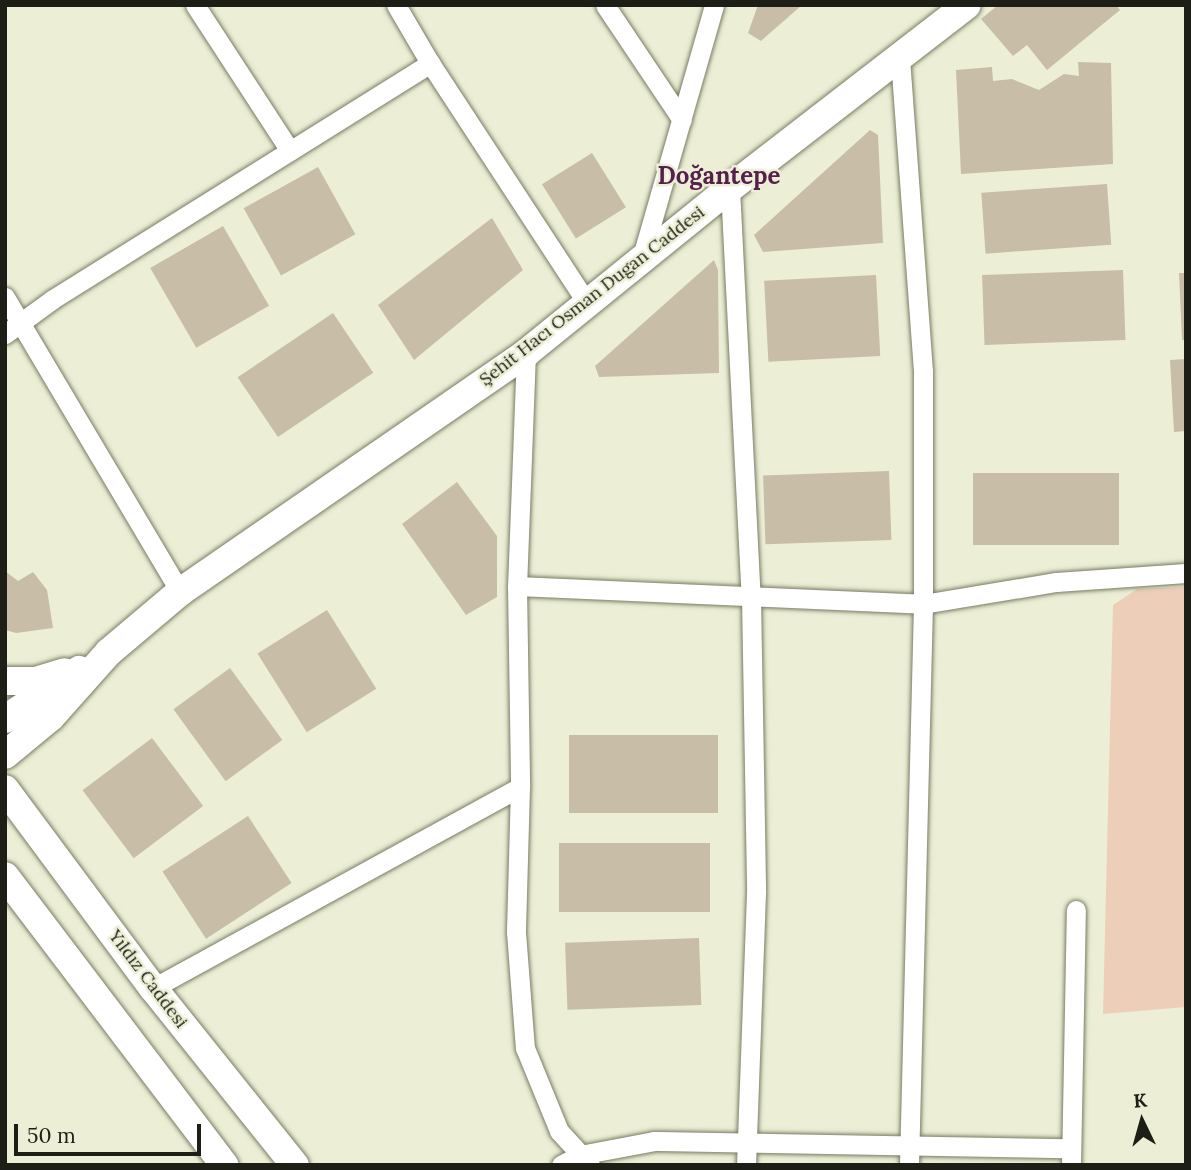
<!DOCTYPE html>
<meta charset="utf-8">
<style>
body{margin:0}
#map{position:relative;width:1191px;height:1170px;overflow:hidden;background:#ecefd5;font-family:Lora,serif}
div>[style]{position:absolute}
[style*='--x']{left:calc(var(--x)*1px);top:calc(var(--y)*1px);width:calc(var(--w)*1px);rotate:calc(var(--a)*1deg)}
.green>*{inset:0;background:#edcfb9}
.building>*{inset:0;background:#c8bda6;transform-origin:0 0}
.roads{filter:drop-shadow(0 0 2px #797c65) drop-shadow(0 0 2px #797c65)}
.minor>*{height:19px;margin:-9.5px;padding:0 9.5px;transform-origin:9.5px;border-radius:9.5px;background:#fff}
.secondary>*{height:28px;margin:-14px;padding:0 14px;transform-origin:14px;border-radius:14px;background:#fff}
span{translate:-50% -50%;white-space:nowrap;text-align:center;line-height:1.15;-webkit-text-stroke:5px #ecefd5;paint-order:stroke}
.street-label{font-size:18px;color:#1d1e15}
.district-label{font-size:24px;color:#55204c;font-weight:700}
.frame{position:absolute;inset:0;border:7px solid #1d1e15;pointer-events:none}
.north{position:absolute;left:1107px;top:1086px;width:70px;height:70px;-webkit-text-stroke:5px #ecefd5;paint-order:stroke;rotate:355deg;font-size:19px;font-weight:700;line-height:28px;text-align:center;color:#1d1e15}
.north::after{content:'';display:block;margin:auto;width:24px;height:32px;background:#1d1e15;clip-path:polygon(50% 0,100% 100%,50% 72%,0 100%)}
.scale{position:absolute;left:14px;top:1124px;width:187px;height:32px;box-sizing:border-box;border:4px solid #1d1e15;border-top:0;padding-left:9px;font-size:21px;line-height:24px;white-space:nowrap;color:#1d1e15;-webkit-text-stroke:5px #ecefd5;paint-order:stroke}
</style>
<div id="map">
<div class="green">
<div style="clip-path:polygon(1186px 587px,1186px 1007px,1103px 1014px,1113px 605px,1137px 589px)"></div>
</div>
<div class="building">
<div style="clip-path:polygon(758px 5px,802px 5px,761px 41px,748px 33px)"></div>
<div style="clip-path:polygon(998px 5px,1116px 5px,1120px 10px,1047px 70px,1027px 45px,1013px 56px,981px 19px)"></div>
<div style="clip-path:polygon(1078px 62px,1111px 63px,1113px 164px,961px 174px,956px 70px,992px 67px,993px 81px,1012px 79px,1039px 90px,1064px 74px,1079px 76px)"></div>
<div style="clip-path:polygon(870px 130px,878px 135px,883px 243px,763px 252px,754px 235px)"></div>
<div style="left:592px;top:153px;width:64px;height:59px;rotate:58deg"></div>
<div style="left:318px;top:167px;width:77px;height:85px;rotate:61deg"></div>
<div style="left:1107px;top:184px;width:61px;height:126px;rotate:86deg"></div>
<div style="clip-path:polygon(492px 218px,523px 270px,414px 360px,378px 305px)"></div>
<div style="left:223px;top:226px;width:92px;height:84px;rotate:60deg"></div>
<div style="clip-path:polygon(714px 260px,718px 270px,719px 373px,599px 377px,595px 366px)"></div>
<div style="left:1123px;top:270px;width:70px;height:141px;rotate:88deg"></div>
<div style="clip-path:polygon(1179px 273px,1186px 273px,1186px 340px,1182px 340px)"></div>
<div style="left:876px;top:275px;width:81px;height:112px;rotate:87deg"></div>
<div style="left:333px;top:313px;width:72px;height:115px;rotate:56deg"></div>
<div style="clip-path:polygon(1186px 359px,1186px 431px,1174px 432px,1170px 360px)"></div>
<div style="left:889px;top:471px;width:69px;height:126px;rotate:88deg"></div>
<div style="left:1119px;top:473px;width:72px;height:146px;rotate:90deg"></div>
<div style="clip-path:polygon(457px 482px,497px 536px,497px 597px,466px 615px,402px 524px)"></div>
<div style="clip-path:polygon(5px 571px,18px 581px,33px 572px,47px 590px,53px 628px,16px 633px,5px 630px)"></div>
<div style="left:327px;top:610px;width:93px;height:82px;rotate:58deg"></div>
<div style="left:230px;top:668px;width:89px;height:70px;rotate:54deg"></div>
<div style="left:569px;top:735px;width:149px;height:78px"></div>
<div style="left:152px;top:738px;width:85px;height:87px;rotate:53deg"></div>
<div style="left:248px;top:816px;width:80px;height:102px;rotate:57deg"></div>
<div style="left:559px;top:843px;width:151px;height:69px"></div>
<div style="left:699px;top:938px;width:67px;height:134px;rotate:88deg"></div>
</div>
<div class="roads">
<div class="minor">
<div style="--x:195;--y:5;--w:174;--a:56.9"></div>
<div style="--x:396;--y:5;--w:67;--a:59.6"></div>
<div style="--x:430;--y:63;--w:288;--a:56.8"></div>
<div style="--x:605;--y:5;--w:138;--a:56.2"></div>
<div style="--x:900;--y:58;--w:315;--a:85.8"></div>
<div style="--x:923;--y:372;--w:232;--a:90"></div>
<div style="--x:923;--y:604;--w:561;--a:91.43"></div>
<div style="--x:730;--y:188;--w:410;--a:87.1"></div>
<div style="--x:751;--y:597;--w:296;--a:89"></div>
<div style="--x:756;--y:893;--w:272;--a:92.1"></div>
<div style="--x:641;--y:260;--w:265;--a:-74"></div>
<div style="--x:5;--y:297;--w:343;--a:59.3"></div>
<div style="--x:5;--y:334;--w:59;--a:-36.1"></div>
<div style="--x:53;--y:299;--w:445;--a:-32"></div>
<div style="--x:526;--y:353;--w:233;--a:92.2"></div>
<div style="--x:517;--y:586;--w:201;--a:89.1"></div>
<div style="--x:520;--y:787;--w:145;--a:91.6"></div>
<div style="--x:516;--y:932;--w:116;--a:85.6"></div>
<div style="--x:525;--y:1048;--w:90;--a:67.7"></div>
<div style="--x:559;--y:1131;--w:46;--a:47.6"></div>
<div style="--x:517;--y:586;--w:406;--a:2.5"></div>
<div style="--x:923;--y:604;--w:135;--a:-9.4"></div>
<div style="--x:1056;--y:582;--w:130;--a:-4"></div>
<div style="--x:153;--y:988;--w:418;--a:-28.7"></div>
<div style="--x:561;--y:1165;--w:21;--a:-28"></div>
<div style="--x:580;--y:1155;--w:75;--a:-10.7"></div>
<div style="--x:654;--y:1141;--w:417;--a:1"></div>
<div style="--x:1071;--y:1165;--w:255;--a:-88.9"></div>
</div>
<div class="secondary">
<div style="--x:5;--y:681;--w:31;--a:0"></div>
<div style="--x:36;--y:681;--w:30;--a:-17"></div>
<div style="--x:5;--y:719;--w:89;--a:-33.5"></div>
<div style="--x:5;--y:755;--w:60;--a:-39.6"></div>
<div style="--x:51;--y:717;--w:87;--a:-48.3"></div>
<div style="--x:109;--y:652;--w:93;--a:-40.2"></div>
<div style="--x:180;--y:592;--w:421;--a:-34.6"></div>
<div style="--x:526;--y:353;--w:262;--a:-39"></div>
<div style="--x:730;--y:188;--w:299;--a:-37.7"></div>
<div style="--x:5;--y:789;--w:248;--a:53.4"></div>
<div style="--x:153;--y:988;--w:227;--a:51.3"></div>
<div style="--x:5;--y:876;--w:363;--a:52.8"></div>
</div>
</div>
<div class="street-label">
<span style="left:592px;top:296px;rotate:-38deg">Şehit Hacı Osman Dugan Caddesi</span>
<span style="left:148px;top:979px;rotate:53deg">Yıldız Caddesi</span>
</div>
<div class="district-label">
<span style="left:719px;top:176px">Doğantepe</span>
</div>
<div class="frame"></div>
<div class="north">K</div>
<div class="scale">50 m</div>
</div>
